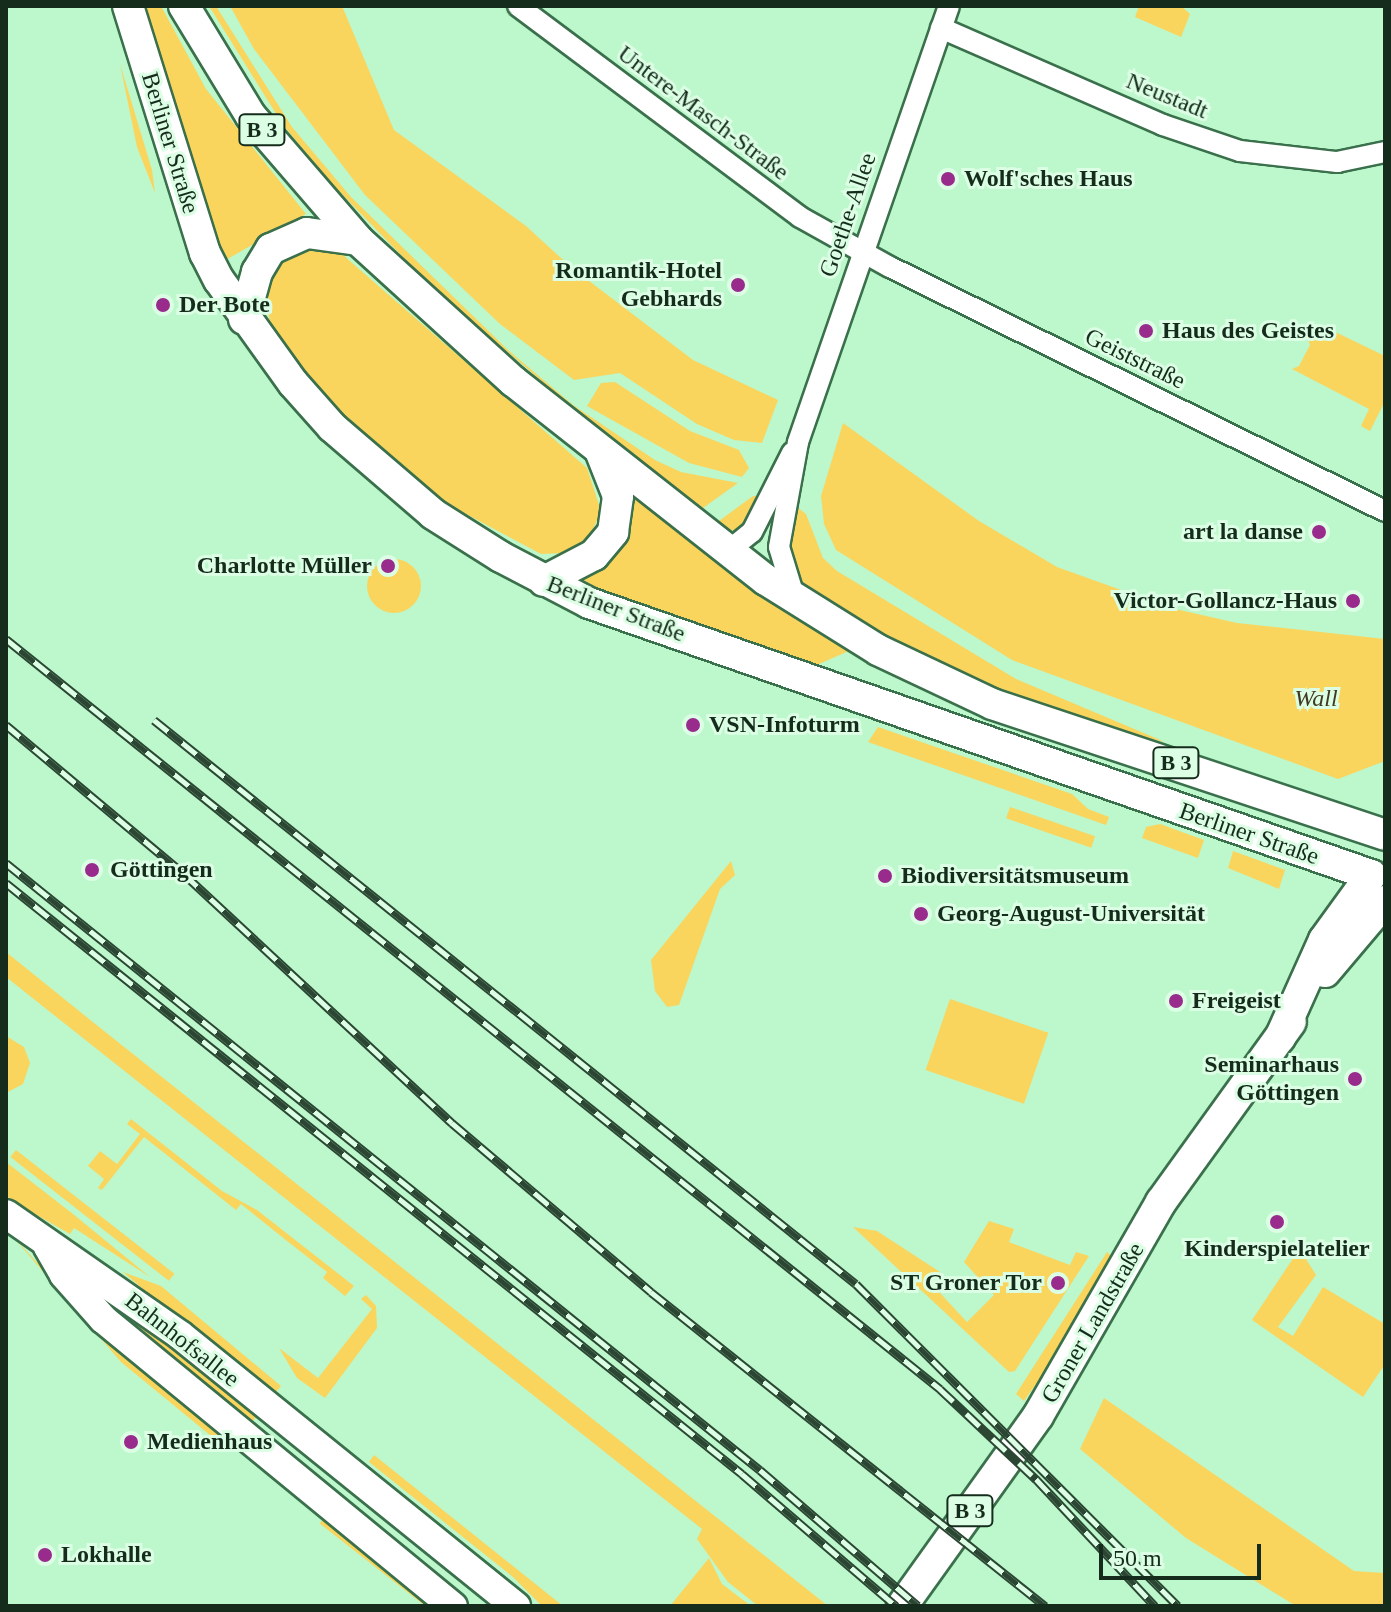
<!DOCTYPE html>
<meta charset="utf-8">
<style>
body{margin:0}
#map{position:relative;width:1391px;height:1612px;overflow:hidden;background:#bdf7cc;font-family:"Times New Roman",serif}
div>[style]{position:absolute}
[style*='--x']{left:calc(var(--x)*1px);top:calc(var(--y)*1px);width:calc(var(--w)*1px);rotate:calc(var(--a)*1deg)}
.green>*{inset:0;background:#f9d55e;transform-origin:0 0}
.round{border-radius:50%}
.roads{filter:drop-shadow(2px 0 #3a704b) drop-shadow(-2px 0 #3a704b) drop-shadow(0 2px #3a704b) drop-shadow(0 -2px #3a704b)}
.minor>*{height:20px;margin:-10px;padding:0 10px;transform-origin:10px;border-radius:10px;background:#fff}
.secondary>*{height:28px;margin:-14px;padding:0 14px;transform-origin:14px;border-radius:14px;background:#fff}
.primary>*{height:30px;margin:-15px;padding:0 15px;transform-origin:15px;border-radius:15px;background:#fff}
.rail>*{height:9px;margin-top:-4.5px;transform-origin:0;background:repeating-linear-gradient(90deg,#dcfee4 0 18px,#2b4733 0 36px);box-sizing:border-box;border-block:2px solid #2b4733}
.dots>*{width:22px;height:22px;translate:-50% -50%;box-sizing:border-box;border:4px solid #dcfee4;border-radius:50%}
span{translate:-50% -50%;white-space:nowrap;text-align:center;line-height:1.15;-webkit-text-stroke:6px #dcfee4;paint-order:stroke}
.shield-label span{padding:2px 6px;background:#dcfee4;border:2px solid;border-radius:6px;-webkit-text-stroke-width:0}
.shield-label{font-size:22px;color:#152c1c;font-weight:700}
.street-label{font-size:24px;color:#152c1c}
.poi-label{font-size:24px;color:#152c1c;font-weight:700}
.left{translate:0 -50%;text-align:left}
.right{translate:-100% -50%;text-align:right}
.park-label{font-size:24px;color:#413a22;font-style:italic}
.frame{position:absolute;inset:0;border:8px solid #152c1c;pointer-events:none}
.scale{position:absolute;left:1099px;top:1544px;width:162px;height:36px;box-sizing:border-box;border:4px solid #152c1c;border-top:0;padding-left:10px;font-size:24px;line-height:28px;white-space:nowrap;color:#152c1c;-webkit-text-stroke:6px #dcfee4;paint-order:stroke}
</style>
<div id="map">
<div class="green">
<div style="clip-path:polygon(142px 6px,161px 6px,206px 89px,306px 214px,224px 261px)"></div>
<div style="clip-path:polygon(209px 6px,216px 6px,292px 127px,351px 197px,508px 350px,573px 405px,655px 460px,681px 472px,738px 483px,696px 513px,435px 290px,331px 183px,283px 125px)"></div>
<div style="clip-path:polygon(230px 6px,342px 6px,394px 130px,526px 226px,572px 268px,693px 360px,778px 400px,762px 443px,734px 440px,697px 424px,620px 373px,574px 380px,500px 324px,365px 195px,254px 49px)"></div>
<div style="clip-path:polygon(1139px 6px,1181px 6px,1190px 14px,1181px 37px,1135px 17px)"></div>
<div style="clip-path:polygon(120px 64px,152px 170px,155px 193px,137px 147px)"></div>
<div style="clip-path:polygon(313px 248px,343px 255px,587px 468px,601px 511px,587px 543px,566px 553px,541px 554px,438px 499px,396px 471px,308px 381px,270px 323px,265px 293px,280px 262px)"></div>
<div style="clip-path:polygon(1325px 327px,1385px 356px,1385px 401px,1370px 431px,1361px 426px,1369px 409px,1292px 369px,1299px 366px,1310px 345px,1306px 333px)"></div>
<div style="clip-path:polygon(615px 382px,690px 431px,739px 450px,749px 468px,742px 477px,689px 463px,587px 406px,601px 383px)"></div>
<div style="clip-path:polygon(843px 423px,979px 521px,1057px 567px,1171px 608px,1237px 623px,1385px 639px,1385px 761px,1338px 779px,1012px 660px,836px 550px,824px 524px,821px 496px)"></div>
<div style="clip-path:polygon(633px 493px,851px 650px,810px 668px,584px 584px,585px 577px,628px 530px)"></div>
<div style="clip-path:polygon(753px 496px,762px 496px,741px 532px,712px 526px)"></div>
<div style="clip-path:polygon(797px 507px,806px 514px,823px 558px,837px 571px,1016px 679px,1165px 742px,1092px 726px,945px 670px,806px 592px,787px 553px)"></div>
<div class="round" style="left:367px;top:559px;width:54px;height:54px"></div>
<div style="clip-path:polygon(878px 727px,1072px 794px,1088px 809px,1109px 817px,1106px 825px,868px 742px)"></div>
<div style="left:1010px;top:807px;width:90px;height:12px;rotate:19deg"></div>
<div style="clip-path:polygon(1160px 824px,1204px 840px,1198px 858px,1142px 838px,1146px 827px)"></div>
<div style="clip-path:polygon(1233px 851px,1285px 870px,1279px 889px,1228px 868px)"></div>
<div style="clip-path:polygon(731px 861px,735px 875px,720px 889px,679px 1005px,667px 1007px,655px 991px,651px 960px)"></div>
<div style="clip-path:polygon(6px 952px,94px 1023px,828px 1606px,758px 1606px,728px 1582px,697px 1539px,702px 1529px,6px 977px)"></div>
<div style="left:950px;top:999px;width:104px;height:75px;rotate:19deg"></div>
<div style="clip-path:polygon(6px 1036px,24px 1047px,30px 1063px,23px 1084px,6px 1093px)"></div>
<div style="clip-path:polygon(131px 1119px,222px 1191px,257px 1210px,354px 1286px,345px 1296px,323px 1278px,327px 1272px,287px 1241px,241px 1204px,236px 1210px,144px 1137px,102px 1190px,98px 1188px,104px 1179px,88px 1166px,100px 1151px,117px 1164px,140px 1134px,127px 1124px)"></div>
<div style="left:16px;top:1150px;width:201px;height:9px;rotate:38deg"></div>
<div style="clip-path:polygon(6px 1162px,73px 1214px,150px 1277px,74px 1228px,70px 1234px,12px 1201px,6px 1195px)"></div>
<div style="clip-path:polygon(989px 1221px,1014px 1229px,1009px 1242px,1070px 1265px,1076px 1252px,1089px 1256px,1015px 1371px,1009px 1372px,853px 1227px,877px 1231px,940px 1272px,928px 1280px,967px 1322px,994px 1295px,964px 1262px)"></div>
<div style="clip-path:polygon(8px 1231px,126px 1359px,233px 1446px,227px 1449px,121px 1362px)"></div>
<div style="clip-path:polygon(1304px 1242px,1318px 1255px,1306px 1259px,1316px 1275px,1278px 1327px,1293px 1336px,1323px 1287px,1385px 1324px,1385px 1364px,1363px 1397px,1252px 1320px)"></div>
<div style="clip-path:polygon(1107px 1252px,1114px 1258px,1072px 1333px,1024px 1401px,1016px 1394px)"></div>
<div style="clip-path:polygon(75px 1269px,258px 1414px,253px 1421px,157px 1345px,125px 1327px)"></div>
<div style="clip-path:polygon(123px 1272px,161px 1286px,281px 1386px,271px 1398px)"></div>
<div style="clip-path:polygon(366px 1295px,376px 1306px,377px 1328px,325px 1398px,297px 1378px,279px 1348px,318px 1378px,372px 1309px,361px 1299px)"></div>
<div style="clip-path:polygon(1104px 1398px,1354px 1571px,1385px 1573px,1385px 1606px,1296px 1606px,1186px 1538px,1080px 1449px)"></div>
<div style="clip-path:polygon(374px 1455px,563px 1606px,542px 1606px,513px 1577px,369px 1462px)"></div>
<div style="left:324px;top:1518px;width:142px;height:7px;rotate:38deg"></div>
<div style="clip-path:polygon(709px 1558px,722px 1584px,751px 1606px,670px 1606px)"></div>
</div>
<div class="roads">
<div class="minor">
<div style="--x:518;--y:6;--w:352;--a:36.8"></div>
<div style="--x:800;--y:217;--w:103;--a:29.1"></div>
<div style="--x:890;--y:267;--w:552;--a:26.24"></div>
<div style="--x:941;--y:28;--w:242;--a:23.6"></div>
<div style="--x:1163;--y:125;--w:81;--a:18.7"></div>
<div style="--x:1240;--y:151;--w:98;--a:6.5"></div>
<div style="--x:1337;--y:162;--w:49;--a:-11.8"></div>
<div style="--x:727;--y:552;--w:32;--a:-39"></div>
<div style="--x:752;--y:532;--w:89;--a:-63.1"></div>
<div style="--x:794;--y:596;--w:51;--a:-107"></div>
<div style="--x:779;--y:547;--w:107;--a:-79.7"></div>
<div style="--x:798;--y:442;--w:461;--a:-70.9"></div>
</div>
<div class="secondary">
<div style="--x:6;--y:1214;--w:212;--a:34.8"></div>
<div style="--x:180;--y:1335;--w:432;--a:38.9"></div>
<div style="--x:48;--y:1247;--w:32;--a:60"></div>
<div style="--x:64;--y:1275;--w:59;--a:48.4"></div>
<div style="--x:103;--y:1319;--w:453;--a:39.4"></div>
</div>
<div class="primary">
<div style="--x:128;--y:6;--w:259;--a:72.7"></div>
<div style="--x:205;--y:253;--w:30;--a:63"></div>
<div style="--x:219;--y:280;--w:127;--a:54.3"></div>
<div style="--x:293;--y:383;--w:59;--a:48.4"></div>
<div style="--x:332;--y:427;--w:133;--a:40.7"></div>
<div style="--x:433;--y:514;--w:80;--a:32.3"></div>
<div style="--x:501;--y:557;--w:99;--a:27.6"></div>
<div style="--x:589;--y:603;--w:828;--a:19.18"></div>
<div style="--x:1371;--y:875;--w:80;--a:125.9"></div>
<div style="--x:1324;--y:940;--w:107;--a:114.2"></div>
<div style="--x:184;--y:6;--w:129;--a:58.7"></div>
<div style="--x:251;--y:116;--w:164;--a:49.2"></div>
<div style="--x:358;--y:240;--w:210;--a:42.3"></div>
<div style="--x:513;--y:381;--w:322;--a:38.2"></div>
<div style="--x:766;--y:580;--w:132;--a:32"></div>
<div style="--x:878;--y:650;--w:126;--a:25.3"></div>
<div style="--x:992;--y:704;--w:414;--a:18.4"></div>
<div style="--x:244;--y:319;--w:49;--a:-74.5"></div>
<div style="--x:257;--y:272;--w:27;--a:-59"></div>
<div style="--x:271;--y:249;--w:39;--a:-24"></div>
<div style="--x:307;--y:233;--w:51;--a:7.8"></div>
<div style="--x:544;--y:581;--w:56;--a:-27.5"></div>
<div style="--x:594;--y:555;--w:30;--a:-50"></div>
<div style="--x:613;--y:532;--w:36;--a:-82"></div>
<div style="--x:618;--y:496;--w:46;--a:-111.6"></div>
<div style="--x:1325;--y:972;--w:93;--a:-49.8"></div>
<div style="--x:902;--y:1606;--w:234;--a:-54.4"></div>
<div style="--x:1038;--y:1416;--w:247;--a:-60.1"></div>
<div style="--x:1161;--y:1202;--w:222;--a:-54.2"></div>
</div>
</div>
<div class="rail">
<div style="--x:6;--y:639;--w:1198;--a:38.76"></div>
<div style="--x:940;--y:1389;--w:132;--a:43.2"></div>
<div style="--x:1036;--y:1479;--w:174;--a:46.9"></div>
<div style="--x:154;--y:720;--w:900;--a:38.78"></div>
<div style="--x:856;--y:1284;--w:455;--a:45"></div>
<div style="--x:6;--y:725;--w:232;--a:39.9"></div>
<div style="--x:184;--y:874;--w:366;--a:42.9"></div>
<div style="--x:452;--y:1123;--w:261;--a:40.3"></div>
<div style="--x:651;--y:1292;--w:504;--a:38.55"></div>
<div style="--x:6;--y:863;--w:968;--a:38.84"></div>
<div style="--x:760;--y:1470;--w:208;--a:40.7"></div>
<div style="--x:6;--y:883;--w:944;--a:38.76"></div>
<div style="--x:742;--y:1474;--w:203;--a:40.6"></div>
</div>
<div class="dots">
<div style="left:948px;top:179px;background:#982b8c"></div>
<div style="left:738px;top:285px;background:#982b8c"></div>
<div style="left:163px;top:305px;background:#982b8c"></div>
<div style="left:1146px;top:331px;background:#982b8c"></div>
<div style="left:1319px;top:532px;background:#982b8c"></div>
<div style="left:388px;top:566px;background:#982b8c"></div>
<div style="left:1353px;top:601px;background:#982b8c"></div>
<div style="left:693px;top:725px;background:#982b8c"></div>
<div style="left:92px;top:870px;background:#982b8c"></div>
<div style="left:885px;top:876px;background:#982b8c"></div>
<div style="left:921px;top:914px;background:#982b8c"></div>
<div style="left:1176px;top:1001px;background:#982b8c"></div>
<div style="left:1355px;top:1079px;background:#982b8c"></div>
<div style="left:1277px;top:1222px;background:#982b8c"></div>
<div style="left:1058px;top:1283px;background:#982b8c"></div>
<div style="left:131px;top:1442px;background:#982b8c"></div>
<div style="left:45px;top:1555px;background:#982b8c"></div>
</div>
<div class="shield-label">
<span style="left:262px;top:130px">B 3</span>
<span style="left:1176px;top:763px">B 3</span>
<span style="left:970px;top:1511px">B 3</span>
</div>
<div class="street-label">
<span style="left:1167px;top:96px;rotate:22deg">Neustadt</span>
<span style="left:703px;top:113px;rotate:37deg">Untere-Masch-Straße</span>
<span style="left:170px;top:143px;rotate:73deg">Berliner Straße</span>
<span style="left:848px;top:215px;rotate:-71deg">Goethe-Allee</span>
<span style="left:1135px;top:359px;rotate:26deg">Geiststraße</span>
<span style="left:616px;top:609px;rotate:21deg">Berliner Straße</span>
<span style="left:1249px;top:834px;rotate:19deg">Berliner Straße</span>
<span style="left:1093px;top:1323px;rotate:-60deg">Groner Landstraße</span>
<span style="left:182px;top:1340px;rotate:38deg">Bahnhofsallee</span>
</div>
<div class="poi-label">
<span class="left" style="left:964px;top:179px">Wolf'sches Haus</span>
<span class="right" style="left:722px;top:285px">Romantik-Hotel<br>Gebhards</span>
<span class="left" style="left:179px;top:305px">Der Bote</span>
<span class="left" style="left:1162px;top:331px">Haus des Geistes</span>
<span class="right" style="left:1303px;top:532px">art la danse</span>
<span class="right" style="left:372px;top:566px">Charlotte Müller</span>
<span class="right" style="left:1337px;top:601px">Victor-Gollancz-Haus</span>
<span class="left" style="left:709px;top:725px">VSN-Infoturm</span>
<span class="left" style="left:110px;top:870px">Göttingen</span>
<span class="left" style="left:901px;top:876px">Biodiversitätsmuseum</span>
<span class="left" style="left:937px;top:914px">Georg-August-Universität</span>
<span class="left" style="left:1192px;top:1001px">Freigeist</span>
<span class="right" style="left:1339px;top:1079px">Seminarhaus<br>Göttingen</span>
<span style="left:1277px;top:1249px">Kinderspielatelier</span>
<span class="right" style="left:1042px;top:1283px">ST Groner Tor</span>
<span class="left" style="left:147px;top:1442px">Medienhaus</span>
<span class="left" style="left:61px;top:1555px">Lokhalle</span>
</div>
<div class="park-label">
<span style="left:1316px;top:699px">Wall</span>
</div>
<div class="frame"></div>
<div class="scale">50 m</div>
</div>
